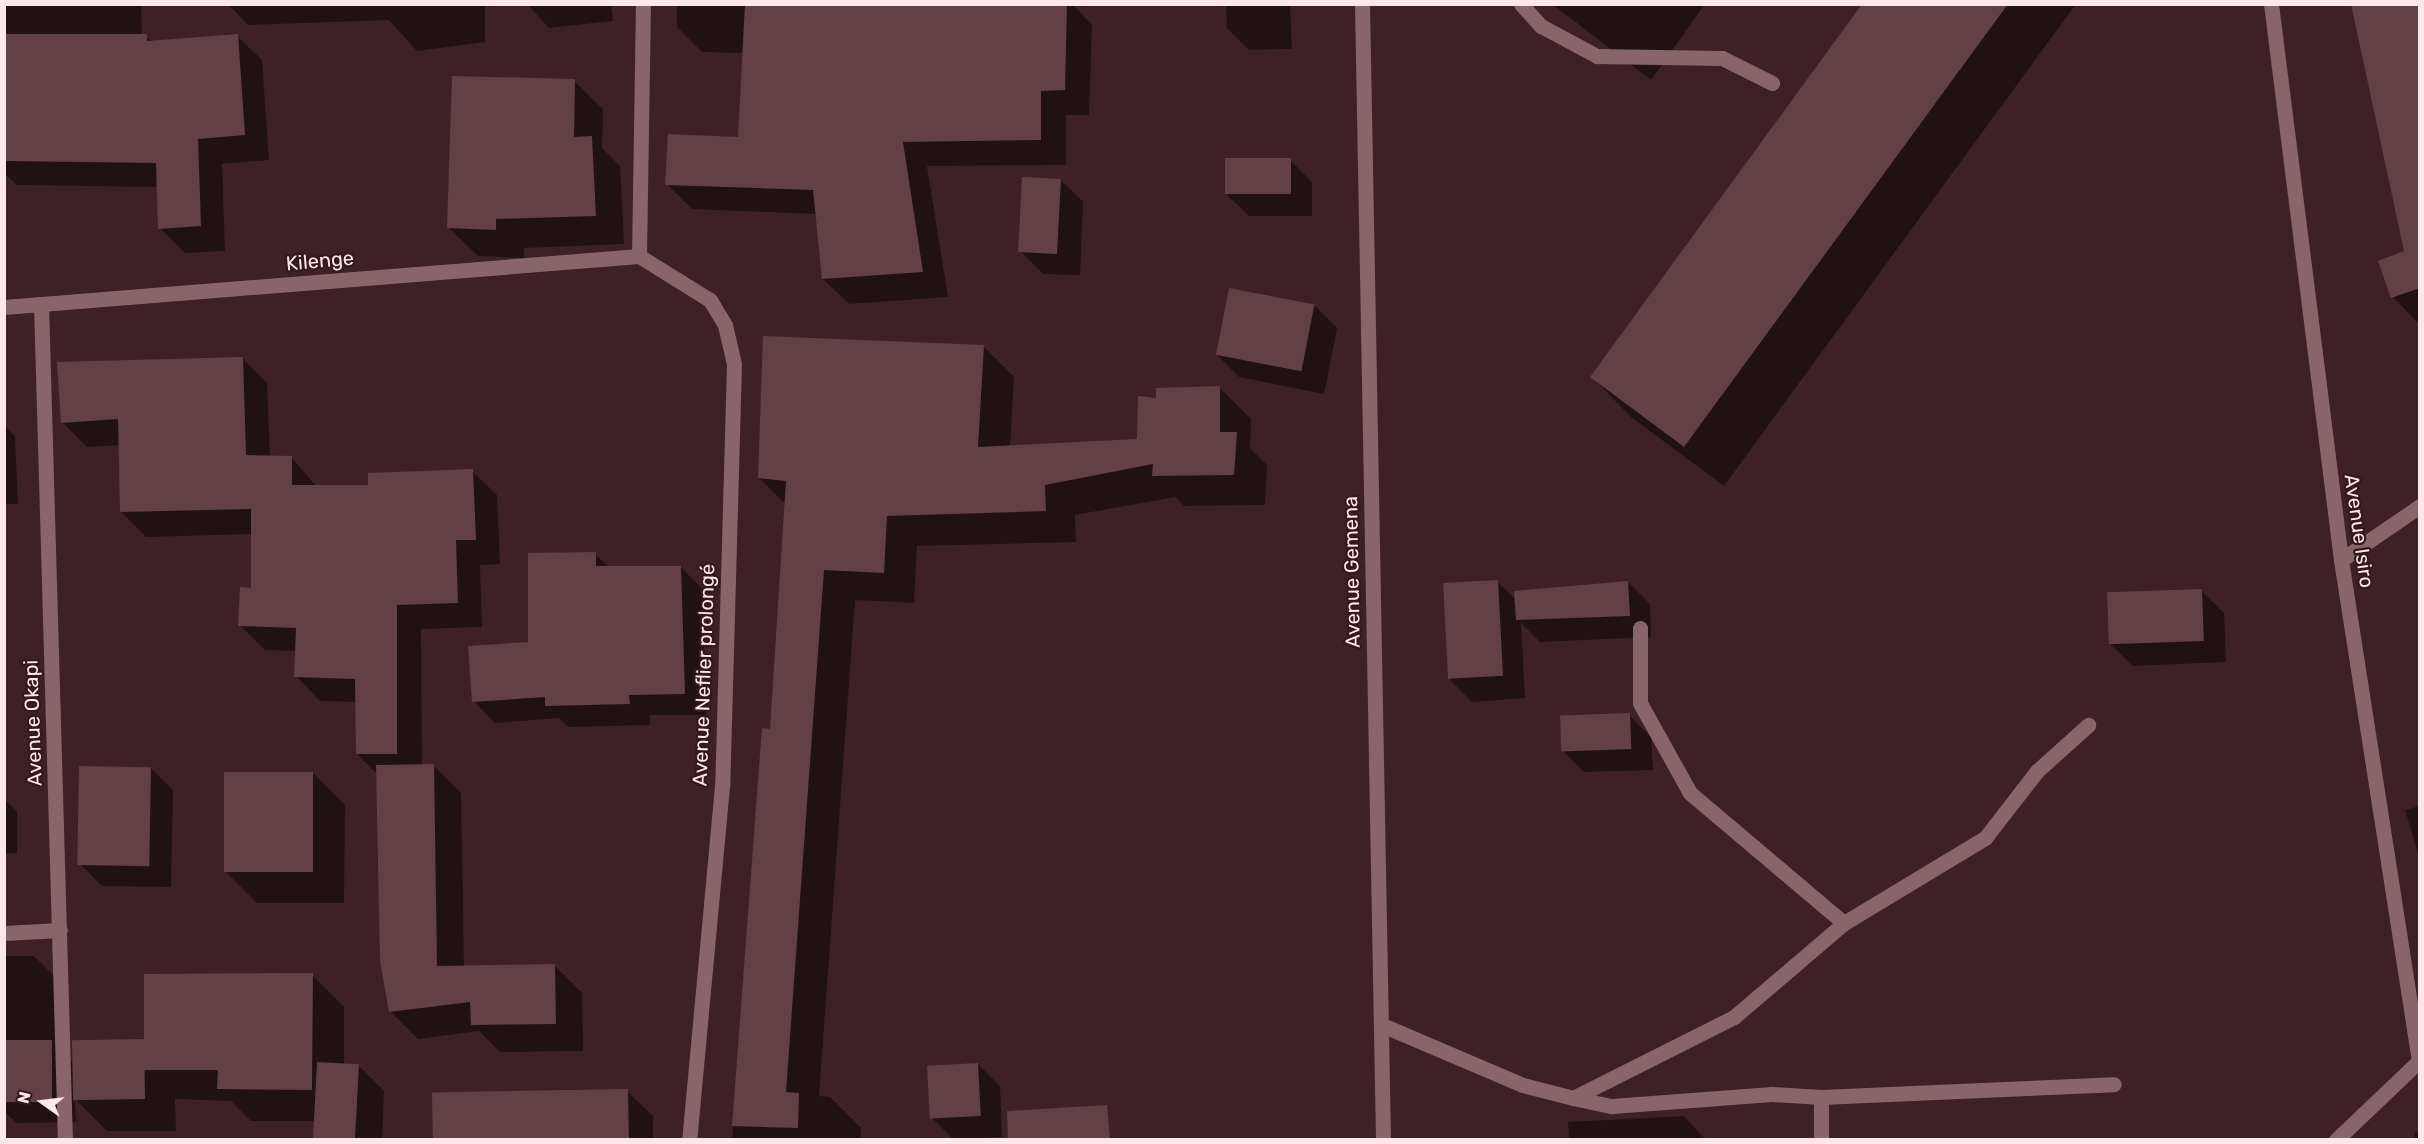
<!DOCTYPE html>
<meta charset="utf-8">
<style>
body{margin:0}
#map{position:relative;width:2424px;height:1144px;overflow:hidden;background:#3e2126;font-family:Rubik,sans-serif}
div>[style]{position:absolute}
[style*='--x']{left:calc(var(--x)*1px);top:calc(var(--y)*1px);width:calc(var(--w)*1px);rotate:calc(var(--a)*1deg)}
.shadow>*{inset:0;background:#0007}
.building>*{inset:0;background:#614146;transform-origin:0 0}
.service>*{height:15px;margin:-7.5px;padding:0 7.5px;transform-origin:7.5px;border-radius:7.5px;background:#88656a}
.minor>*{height:15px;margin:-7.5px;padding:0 7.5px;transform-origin:7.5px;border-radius:7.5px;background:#88656a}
span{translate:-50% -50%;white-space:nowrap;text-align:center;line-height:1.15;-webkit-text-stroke:4.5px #33181c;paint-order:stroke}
.street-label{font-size:20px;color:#fce8ea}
.frame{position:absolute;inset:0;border:6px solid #fce8ea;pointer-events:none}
.north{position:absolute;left:12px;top:1072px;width:60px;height:60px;-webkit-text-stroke:4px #33181c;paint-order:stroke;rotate:284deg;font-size:16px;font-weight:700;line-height:24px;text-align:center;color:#fce8ea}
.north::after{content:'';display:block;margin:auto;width:21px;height:27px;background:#fce8ea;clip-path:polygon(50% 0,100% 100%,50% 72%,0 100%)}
</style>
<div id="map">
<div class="shadow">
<div style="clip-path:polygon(4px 4px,141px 4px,142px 35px,154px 42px,237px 36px,262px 60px,269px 160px,222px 164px,225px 251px,185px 253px,160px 228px,158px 187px,17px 185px,4px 173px)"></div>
<div style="clip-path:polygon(228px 4px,485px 4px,485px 42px,417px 51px,389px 20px,248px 25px)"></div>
<div style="clip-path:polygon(611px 4px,613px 21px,549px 28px,527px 4px)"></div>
<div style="clip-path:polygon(677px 4px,1072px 4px,1092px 25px,1089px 115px,1066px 115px,1066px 165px,927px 166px,948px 297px,849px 304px,823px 279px,817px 214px,692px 209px,667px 184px,739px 138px,744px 53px,702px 52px,677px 27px)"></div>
<div style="clip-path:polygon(1226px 4px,1290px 4px,1292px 49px,1249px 50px,1227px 28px)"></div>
<div style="clip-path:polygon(1552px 4px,1705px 4px,1651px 80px)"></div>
<div style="clip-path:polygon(1864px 4px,2076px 4px,1724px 486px,1631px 417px,1592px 377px)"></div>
<div style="clip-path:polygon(2420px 4px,2420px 321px,2417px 322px,2393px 297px,2406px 252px)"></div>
<div style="clip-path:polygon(574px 81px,603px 109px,602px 148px,620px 166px,624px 244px,524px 248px,524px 258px,478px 256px,449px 228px)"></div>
<div style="clip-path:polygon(1290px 160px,1312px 182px,1312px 216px,1249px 216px,1226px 194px)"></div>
<div style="clip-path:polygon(1061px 180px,1083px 202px,1080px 275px,1043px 274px,1021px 252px)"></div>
<div style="clip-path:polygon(1230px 290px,1315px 306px,1337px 328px,1324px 394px,1239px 377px,1217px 355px)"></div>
<div style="clip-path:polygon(983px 346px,1014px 377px,1010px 447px,1138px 440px,1158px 399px,1220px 388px,1251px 419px,1250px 448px,1267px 465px,1265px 505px,1184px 506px,1175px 497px,1075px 515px,1076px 542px,917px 546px,914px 603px,855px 600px,819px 1096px,830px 1097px,861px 1128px,860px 1140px,732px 1140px,763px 730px,771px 730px,786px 505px,759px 478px)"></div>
<div style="clip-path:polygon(242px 358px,267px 383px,270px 457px,291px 457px,316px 486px,370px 487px,472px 471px,497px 495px,500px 564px,480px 565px,482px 627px,421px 629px,422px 766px,434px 766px,461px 793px,464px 967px,554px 965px,582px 993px,583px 1051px,500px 1052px,479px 1031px,418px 1039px,390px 1011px,378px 775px,357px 754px,357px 702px,320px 701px,296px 676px,297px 651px,265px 650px,240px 625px,253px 589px,253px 534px,146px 537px,121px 512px,120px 445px,87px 447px,63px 423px)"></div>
<div style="clip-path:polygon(4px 425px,15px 436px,18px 504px,4px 504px)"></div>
<div style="clip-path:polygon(595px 554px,609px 567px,681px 567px,702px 589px,706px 715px,650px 715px,650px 725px,568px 727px,559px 718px,495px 723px,474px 701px,529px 643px)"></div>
<div style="clip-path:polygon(1498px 582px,1517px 601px,1628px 582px,1650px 604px,1651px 637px,1540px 642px,1521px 623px,1525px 698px,1472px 702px,1450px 680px)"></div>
<div style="clip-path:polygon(2202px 591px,2224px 613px,2226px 662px,2133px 666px,2110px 644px)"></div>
<div style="clip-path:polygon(1629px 715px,1651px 737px,1653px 770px,1584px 772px,1562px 750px)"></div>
<div style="clip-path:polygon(151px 768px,173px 790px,171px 887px,102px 886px,80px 864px)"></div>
<div style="clip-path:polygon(313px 773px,345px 805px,344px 903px,257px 903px,225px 871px)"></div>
<div style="clip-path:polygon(4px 799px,17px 811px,17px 853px,4px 854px)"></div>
<div style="clip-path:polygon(2420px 806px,2420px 860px,2405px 810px)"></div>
<div style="clip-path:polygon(4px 956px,34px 956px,56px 978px,57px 1047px,74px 1064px,312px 975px,344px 1007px,344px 1065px,359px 1066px,384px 1091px,382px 1140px,315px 1140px,315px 1121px,251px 1121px,231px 1101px,175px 1099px,176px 1131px,107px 1131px,75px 1099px,76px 1122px,16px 1123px,4px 1111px)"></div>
<div style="clip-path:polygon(978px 1064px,1000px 1086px,1002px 1137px,953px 1139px,931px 1117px)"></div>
<div style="clip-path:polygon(627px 1091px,653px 1116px,653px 1140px,435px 1140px)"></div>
<div style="clip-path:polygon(1684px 1116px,1706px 1140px,1569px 1140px,1568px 1122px)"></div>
<div style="clip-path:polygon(2420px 1132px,2420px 1140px,2416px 1140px,2414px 1133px)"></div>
</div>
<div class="building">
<div style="clip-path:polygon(745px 4px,1067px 4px,1065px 90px,1041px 91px,1041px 140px,903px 142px,923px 272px,822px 279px,813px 190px,665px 185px,668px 134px,738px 137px)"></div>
<div style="clip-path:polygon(1862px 4px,2008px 4px,1684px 447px,1590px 377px)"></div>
<div style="clip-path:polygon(2351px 4px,2420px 4px,2420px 288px,2391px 298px,2378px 261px,2404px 251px)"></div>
<div style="clip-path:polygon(4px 34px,147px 34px,147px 41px,238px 34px,245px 135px,198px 139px,201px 226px,158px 229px,156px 163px,4px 161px)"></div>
<div style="clip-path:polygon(452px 76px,575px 79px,574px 137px,592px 136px,596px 216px,496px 219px,496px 230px,447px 228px)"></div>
<div style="left:1225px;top:158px;width:66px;height:36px"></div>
<div style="left:1022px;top:177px;width:39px;height:75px;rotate:3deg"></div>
<div style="left:1229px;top:288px;width:87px;height:68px;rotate:11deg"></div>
<div style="clip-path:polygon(763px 336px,984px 345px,978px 447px,1137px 439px,1138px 396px,1156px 398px,1156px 388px,1220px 386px,1220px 432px,1237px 432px,1234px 475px,1152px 476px,1153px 464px,1045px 485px,1046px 511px,887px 516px,884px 573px,824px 570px,786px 1092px,799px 1093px,798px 1128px,732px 1126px,762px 728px,770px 729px,786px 481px,758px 478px)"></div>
<div style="clip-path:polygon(243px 357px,246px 455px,292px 456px,292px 485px,368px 485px,368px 473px,473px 469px,476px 540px,456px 540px,458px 603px,397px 605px,397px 754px,356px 754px,355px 679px,294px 677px,296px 628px,238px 626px,240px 587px,251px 588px,251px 509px,120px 512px,118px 419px,61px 423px,57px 362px)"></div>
<div style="clip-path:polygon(596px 552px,596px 566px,681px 566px,685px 694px,629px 695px,630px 704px,545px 706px,545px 697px,472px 702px,468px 646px,528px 642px,528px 553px)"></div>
<div style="left:1498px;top:580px;width:96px;height:55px;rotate:87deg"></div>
<div style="clip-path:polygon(1628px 581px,1630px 616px,1516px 620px,1514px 591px)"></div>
<div style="left:2202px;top:589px;width:52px;height:95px;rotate:88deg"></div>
<div style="left:1630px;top:713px;width:36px;height:70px;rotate:88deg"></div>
<div style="clip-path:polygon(434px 764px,437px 966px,555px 964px,556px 1024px,471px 1025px,470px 1002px,389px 1012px,380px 961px,376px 765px)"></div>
<div style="left:79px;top:766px;width:72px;height:99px;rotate:1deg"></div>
<div style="left:313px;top:772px;width:100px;height:89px;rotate:90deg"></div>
<div style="clip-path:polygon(313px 973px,312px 1090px,217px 1089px,218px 1070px,144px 1070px,144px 974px)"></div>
<div style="left:144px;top:1039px;width:60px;height:72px;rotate:89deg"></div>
<div style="left:4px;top:1040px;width:48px;height:62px"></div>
<div style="left:317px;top:1062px;width:42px;height:78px;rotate:3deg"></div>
<div style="left:978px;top:1063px;width:53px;height:51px;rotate:87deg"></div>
<div style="left:628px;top:1089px;width:51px;height:196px;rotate:89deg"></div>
<div style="clip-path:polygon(1107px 1105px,1110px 1140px,1008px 1140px,1007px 1111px)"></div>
</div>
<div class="service">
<div style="--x:1521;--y:4;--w:30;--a:48"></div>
<div style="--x:1541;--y:26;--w:64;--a:28.2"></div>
<div style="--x:1597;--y:56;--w:125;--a:0.9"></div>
<div style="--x:1722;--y:58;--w:56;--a:26.6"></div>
<div style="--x:1640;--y:628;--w:75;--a:90"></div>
<div style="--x:1640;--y:703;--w:103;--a:60.9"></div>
<div style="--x:1690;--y:793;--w:202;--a:40.2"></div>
<div style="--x:1382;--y:1025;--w:153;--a:23.1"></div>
<div style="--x:1523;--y:1085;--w:52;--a:14.6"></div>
<div style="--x:1573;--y:1098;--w:180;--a:-26.7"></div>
<div style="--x:1734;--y:1017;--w:145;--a:-40.5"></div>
<div style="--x:1844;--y:923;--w:165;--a:-31.1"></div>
<div style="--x:1985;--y:838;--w:85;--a:-52.2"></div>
<div style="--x:2037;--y:771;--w:69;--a:-42"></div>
<div style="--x:1821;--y:1097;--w:43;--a:90"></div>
<div style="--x:1573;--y:1098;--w:40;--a:12"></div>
<div style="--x:1612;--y:1106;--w:160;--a:-4.3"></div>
<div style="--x:1772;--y:1094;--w:49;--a:3.5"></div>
<div style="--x:1821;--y:1097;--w:293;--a:-2.5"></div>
</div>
<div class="minor">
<div style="--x:1362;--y:4;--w:1136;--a:88.94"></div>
<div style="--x:2271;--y:4;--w:560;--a:82.82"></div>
<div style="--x:2341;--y:560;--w:507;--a:81.15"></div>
<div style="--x:639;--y:256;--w:84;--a:31.8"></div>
<div style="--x:710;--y:300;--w:29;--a:59"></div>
<div style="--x:725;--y:325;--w:40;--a:77"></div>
<div style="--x:734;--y:364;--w:422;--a:91.6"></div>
<div style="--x:722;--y:786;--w:356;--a:95.3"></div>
<div style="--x:639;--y:256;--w:252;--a:-89.1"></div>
<div style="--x:41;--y:304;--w:836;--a:88.36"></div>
<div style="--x:4;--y:307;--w:637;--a:-4.59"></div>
<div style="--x:2341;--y:560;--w:96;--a:-34.4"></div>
<div style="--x:4;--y:933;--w:56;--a:-3.1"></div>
<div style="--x:2336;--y:1140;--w:116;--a:-43.6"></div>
</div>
<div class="street-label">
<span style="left:320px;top:261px;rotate:-5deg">Kilenge</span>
<span style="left:2359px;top:531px;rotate:82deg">Avenue Isiro</span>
<span style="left:1352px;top:572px;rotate:-91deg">Avenue Gemena</span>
<span style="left:704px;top:675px;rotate:-88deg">Avenue Neflier prolongé</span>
<span style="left:33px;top:723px;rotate:-92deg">Avenue Okapi</span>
</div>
<div class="frame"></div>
<div class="north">N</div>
</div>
